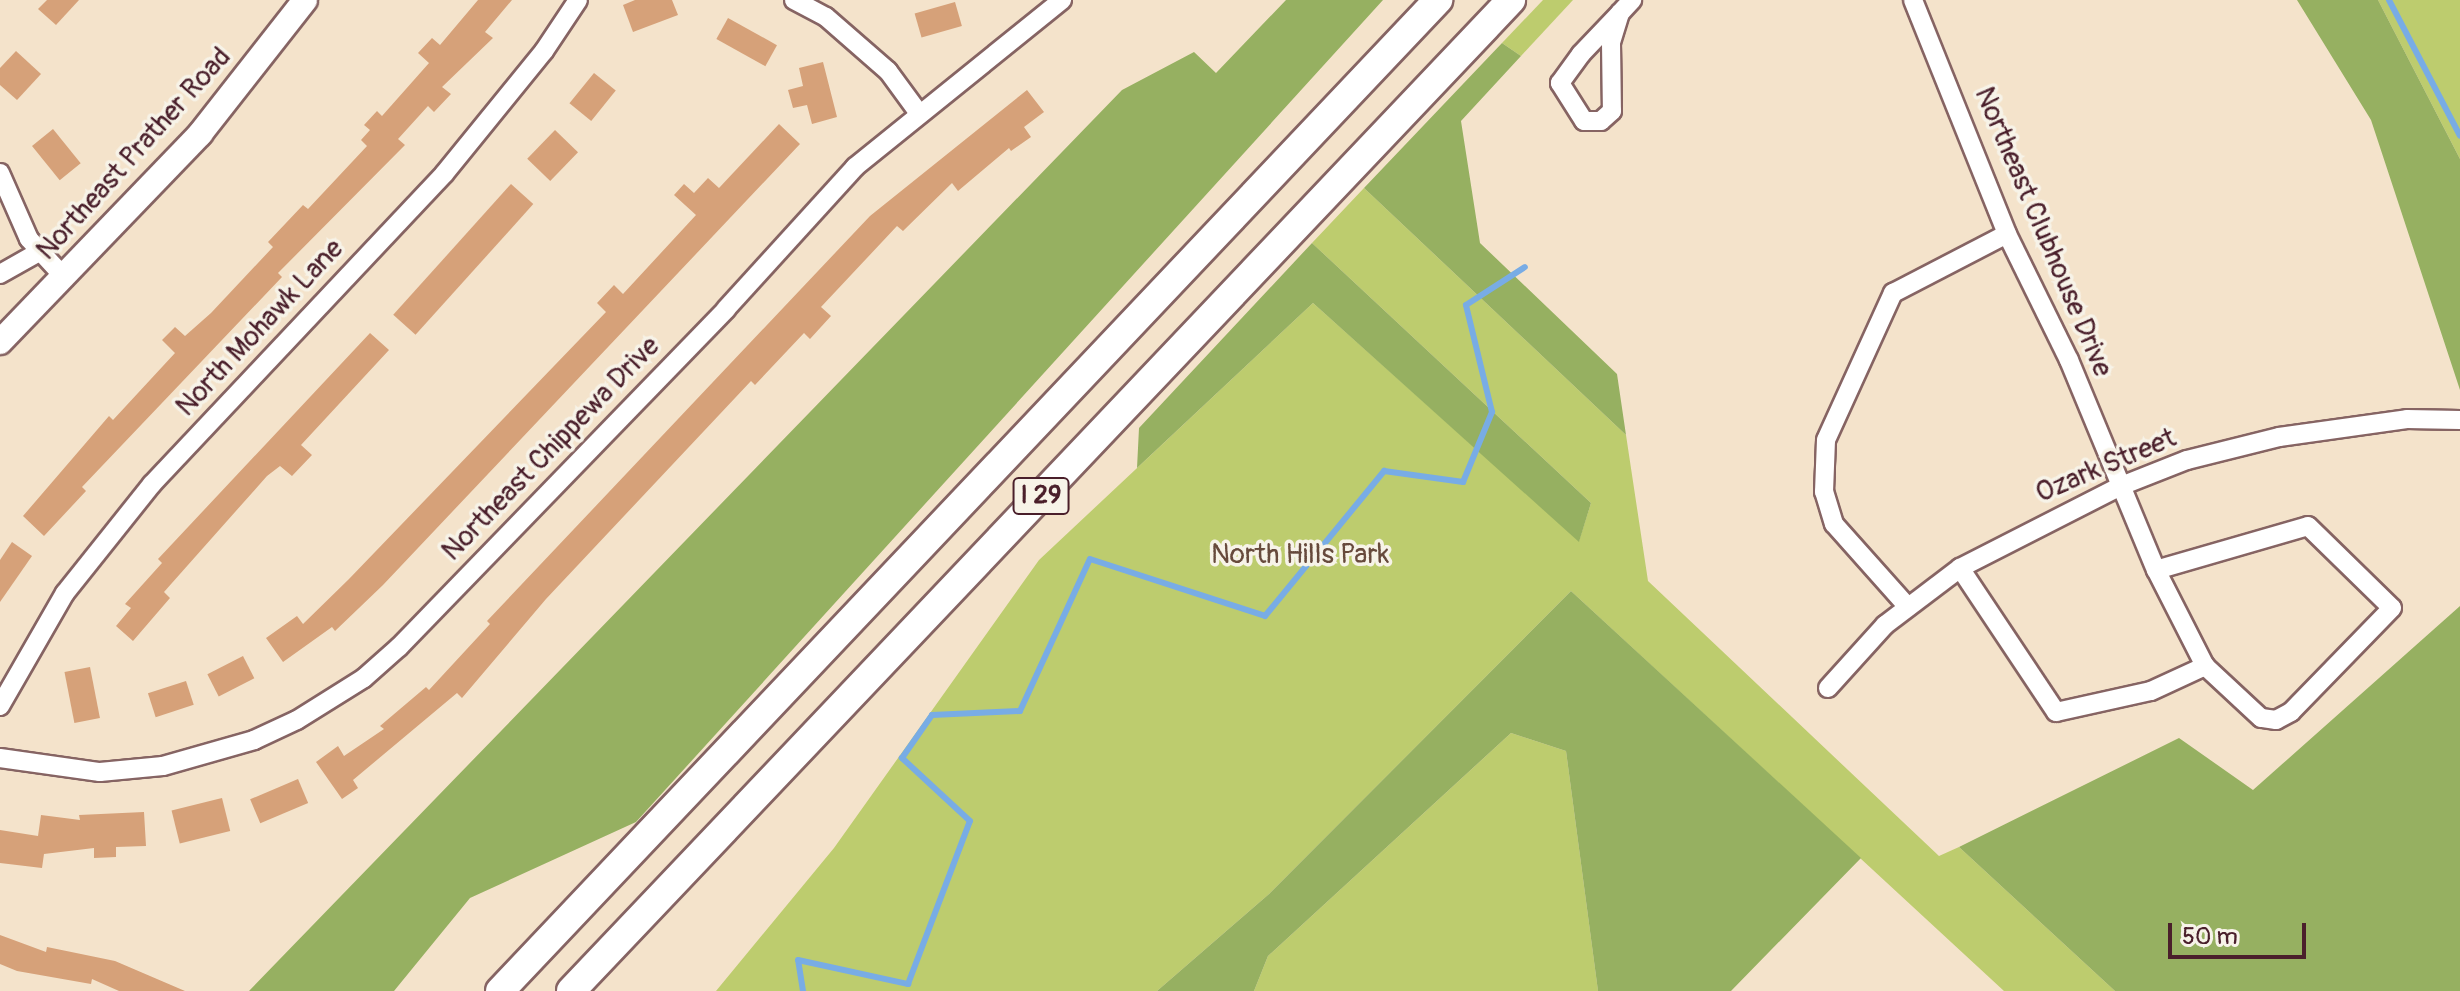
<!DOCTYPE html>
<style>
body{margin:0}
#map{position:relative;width:2460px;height:991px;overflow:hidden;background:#f4e3cb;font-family:Pangolin,sans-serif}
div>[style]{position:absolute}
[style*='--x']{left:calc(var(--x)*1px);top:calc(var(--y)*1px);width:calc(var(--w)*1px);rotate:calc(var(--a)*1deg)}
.green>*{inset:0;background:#bdcc6e}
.forest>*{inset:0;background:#96b061}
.stream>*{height:6px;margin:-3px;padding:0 3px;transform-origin:3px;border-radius:3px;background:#78ace5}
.building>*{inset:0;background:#d6a179;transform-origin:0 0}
.roads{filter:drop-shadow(2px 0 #866463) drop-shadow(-2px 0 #866463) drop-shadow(0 2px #866463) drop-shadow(0 -2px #866463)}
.minor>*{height:18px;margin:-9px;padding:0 9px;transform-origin:9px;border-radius:9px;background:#fff}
.major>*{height:24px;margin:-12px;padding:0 12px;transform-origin:12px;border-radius:12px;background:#fff}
.highway>*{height:28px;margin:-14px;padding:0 14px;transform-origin:14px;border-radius:14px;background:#fff}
span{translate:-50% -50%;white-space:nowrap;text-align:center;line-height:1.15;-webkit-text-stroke:7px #f7f3e8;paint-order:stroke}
.shield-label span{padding:2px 6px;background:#f7f3e8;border:2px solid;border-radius:6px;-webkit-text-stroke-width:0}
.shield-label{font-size:26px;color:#4a1f2b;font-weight:700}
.street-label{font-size:28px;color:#4a1f2b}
.park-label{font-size:28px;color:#674a3c}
.scale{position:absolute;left:2168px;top:923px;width:138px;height:36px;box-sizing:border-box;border:4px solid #4a1f2b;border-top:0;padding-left:10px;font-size:24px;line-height:28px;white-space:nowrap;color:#4a1f2b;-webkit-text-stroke:6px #f7f3e8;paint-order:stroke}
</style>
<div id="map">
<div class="green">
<div style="clip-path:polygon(1543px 0,1573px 0,1521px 56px,1502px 43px)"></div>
<div style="clip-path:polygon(2378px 0,2460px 0,2460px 159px,2379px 2px)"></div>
<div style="clip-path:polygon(1364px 188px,1626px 435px,1648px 581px,1939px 856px,1959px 847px,2115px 991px,2004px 991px,1571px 591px,1269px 894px,1157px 991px,716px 991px,834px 848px,1039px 560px,1313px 303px,1579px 541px,1591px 503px,1312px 243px)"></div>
<div style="clip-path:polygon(1511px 733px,1566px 751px,1598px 991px,1254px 991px,1268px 956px)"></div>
</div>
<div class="forest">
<div style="clip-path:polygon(1286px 0,1383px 0,636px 822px,470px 898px,394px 991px,249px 991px,1122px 90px,1194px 52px,1216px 73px)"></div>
<div style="clip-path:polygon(2297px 0,2378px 0,2460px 159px,2460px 390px,2371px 120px)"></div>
<div style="clip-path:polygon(1502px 43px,1521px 56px,1461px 121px,1480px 243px,1617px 374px,1626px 435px,1364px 188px)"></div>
<div style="clip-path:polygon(1312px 243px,1591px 503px,1579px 542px,1313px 303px,1137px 468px,1139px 428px)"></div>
<div style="clip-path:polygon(1571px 591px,1861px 858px,1731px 991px,1598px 991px,1566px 751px,1511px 733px,1268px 956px,1254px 991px,1157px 991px,1269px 894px)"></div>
<div style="clip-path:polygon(2460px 606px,2460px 991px,2115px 991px,1959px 847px,2179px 738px,2253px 790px)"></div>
</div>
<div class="stream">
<div style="--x:2389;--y:0;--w:153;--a:62.4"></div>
<div style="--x:803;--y:991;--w:31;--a:-99"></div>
<div style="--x:798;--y:960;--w:113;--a:12.3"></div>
<div style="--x:908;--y:984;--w:174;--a:-69.2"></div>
<div style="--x:970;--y:821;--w:93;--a:-137.2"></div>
<div style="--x:902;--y:758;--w:52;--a:-55.1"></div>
<div style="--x:932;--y:715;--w:88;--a:-2.6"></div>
<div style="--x:1020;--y:711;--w:167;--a:-65.3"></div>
<div style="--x:1090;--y:559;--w:184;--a:18"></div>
<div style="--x:1265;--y:616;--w:188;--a:-50.6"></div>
<div style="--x:1384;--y:471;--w:80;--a:7.9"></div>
<div style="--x:1463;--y:482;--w:76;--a:-67.5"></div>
<div style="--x:1492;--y:412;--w:110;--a:-103.7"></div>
<div style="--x:1466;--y:305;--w:70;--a:-32.8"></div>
</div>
<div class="building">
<div style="clip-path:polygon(47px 0,79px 0,56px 25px,38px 9px)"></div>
<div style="clip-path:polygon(478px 0,512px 0,485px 32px,493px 38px,442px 87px,451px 94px,434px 112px,428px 106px,398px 139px,405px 145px,278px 273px,282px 277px,82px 487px,86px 491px,44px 536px,23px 516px,109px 416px,113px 420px,175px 353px,162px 340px,175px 327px,185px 336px,211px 313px,273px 247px,268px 242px,303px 205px,308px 209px,367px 146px,361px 140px,370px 130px,364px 125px,377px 111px,382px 116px,429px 63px,418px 53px,432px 38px,440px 45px)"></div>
<div style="clip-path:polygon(635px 0,672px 0,678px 15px,633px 32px,623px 5px)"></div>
<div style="left:955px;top:2px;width:25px;height:42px;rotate:74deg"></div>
<div style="left:728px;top:18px;width:56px;height:24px;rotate:29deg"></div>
<div style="clip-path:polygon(16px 51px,41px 74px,17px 100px,0 85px,0 68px)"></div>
<div style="clip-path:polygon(823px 62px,837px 117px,812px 124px,807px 105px,793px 108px,788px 90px,803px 86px,799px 68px)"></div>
<div style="left:594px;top:73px;width:28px;height:39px;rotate:39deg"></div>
<div style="clip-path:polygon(1027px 90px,1044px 112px,1024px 127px,1031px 137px,1011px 151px,1009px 148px,958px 191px,952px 183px,903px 231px,897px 226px,821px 307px,831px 316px,810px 339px,804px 333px,755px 385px,751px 381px,546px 599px,462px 698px,457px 693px,353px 780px,358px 788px,342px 799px,316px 762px,338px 746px,344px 756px,384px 729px,380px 726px,426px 687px,429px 690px,490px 624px,487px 621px,870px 216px)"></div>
<div style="clip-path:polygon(779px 124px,800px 144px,383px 585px,335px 631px,332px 627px,283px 662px,266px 638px,297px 616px,303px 624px,349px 579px,606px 312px,597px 303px,614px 285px,623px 294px,696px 215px,674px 195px,684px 184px,694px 193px,708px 178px,719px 188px)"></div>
<div style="left:53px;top:129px;width:44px;height:27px;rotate:51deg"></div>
<div style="left:555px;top:130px;width:32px;height:40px;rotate:44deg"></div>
<div style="left:511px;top:184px;width:30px;height:176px;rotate:42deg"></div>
<div style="clip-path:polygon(370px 333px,389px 350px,301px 445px,312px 455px,292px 476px,280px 466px,267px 476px,164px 592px,170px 598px,133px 641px,116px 626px,131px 608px,125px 604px,162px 563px,158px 559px)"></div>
<div style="clip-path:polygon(12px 542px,32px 556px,0 602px,0 560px)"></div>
<div style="left:243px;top:656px;width:25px;height:40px;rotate:63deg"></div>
<div style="left:90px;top:667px;width:52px;height:26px;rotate:79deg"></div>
<div style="left:186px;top:681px;width:25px;height:40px;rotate:72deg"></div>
<div style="left:298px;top:779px;width:26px;height:52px;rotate:67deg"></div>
<div style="left:222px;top:798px;width:34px;height:52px;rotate:76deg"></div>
<div style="clip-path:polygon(144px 812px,146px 846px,116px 847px,116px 857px,94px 858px,94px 848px,44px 854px,42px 868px,0 863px,0 830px,38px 836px,41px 815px,80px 820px,79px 815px)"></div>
<div style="clip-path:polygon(0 935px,46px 952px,47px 947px,115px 961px,185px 991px,119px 991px,92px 979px,91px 984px,17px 971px,0 964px)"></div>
</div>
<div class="roads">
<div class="minor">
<div style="--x:794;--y:0;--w:36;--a:28"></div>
<div style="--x:826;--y:17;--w:82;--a:41.1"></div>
<div style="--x:888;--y:71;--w:51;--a:53.8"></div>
<div style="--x:1913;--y:0;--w:252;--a:68.1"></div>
<div style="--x:2007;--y:234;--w:140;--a:63.8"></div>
<div style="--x:2069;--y:360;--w:227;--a:67.5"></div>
<div style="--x:2156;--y:570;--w:158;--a:-16.1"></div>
<div style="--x:2308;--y:526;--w:117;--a:44.3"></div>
<div style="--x:2392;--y:608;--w:145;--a:134.2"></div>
<div style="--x:2291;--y:712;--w:17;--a:152"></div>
<div style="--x:2276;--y:720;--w:15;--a:-172"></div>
<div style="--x:2261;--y:718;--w:76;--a:-137.1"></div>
<div style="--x:2205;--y:666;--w:108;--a:-117"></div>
<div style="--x:1620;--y:13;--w:31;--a:107"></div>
<div style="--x:1611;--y:43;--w:68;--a:89.2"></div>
<div style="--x:1612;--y:111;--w:15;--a:138"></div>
<div style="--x:1601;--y:121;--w:17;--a:180"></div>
<div style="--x:1584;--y:121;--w:45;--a:-122.3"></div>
<div style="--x:1560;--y:83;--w:36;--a:-54"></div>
<div style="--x:1581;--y:54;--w:57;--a:-46.4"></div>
<div style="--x:1620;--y:13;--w:18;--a:-47"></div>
<div style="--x:0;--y:173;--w:72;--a:66.3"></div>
<div style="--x:29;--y:239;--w:53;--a:47.3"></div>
<div style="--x:0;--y:274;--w:45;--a:-29.4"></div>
<div style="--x:1960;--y:568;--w:173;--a:56.3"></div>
<div style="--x:2056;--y:712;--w:97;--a:-12.5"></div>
<div style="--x:2151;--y:691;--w:60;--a:-24.8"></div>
<div style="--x:1908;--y:607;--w:111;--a:-131.7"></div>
<div style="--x:1834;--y:524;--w:34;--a:-107"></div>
<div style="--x:1824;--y:492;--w:52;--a:-87.8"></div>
<div style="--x:1826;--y:440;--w:162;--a:-65.5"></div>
<div style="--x:1893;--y:293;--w:128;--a:-27.4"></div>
<div style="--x:1828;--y:688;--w:85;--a:-47.9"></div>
<div style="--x:1885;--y:625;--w:94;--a:-37.2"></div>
<div style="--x:1960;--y:568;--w:181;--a:-27"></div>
<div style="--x:2121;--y:486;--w:71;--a:-21.5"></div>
<div style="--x:2187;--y:460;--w:95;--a:-14"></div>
<div style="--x:2279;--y:437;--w:129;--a:-8"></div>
<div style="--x:2407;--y:419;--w:53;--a:1.1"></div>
<div style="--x:0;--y:706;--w:130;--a:-60.1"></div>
<div style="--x:65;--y:593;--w:139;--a:-51.4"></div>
<div style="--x:152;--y:484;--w:426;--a:-46.7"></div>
<div style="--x:444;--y:174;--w:159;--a:-50.9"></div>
<div style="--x:544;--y:51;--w:61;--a:-56.3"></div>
<div style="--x:0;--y:758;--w:101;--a:8"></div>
<div style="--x:100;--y:772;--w:63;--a:-5.4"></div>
<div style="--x:163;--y:766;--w:95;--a:-15.9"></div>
<div style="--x:254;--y:740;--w:47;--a:-24.9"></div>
<div style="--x:297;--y:720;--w:79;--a:-32.1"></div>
<div style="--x:364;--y:678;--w:47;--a:-41.5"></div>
<div style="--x:399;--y:647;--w:470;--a:-45.9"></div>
<div style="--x:726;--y:309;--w:192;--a:-47.7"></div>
<div style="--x:855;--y:167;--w:266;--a:-38.9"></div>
</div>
<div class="major">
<div style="--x:0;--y:342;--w:289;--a:-46.1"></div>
<div style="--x:200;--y:134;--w:170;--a:-51.9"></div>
</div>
<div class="highway">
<div style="--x:500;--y:991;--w:1365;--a:-46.57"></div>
<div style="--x:571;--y:991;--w:1366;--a:-46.51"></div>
</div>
</div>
<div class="shield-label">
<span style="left:1041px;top:496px">I 29</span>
</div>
<div class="street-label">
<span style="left:134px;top:154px;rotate:-48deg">Northeast Prather Road</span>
<span style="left:2043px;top:232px;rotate:67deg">Northeast Clubhouse Drive</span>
<span style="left:260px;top:328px;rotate:-47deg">North Mohawk Lane</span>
<span style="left:551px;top:449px;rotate:-46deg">Northeast Chippewa Drive</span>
<span style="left:2106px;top:466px;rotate:-23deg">Ozark Street</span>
</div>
<div class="park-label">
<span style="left:1300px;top:555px">North Hills Park</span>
</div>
<div class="scale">50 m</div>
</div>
